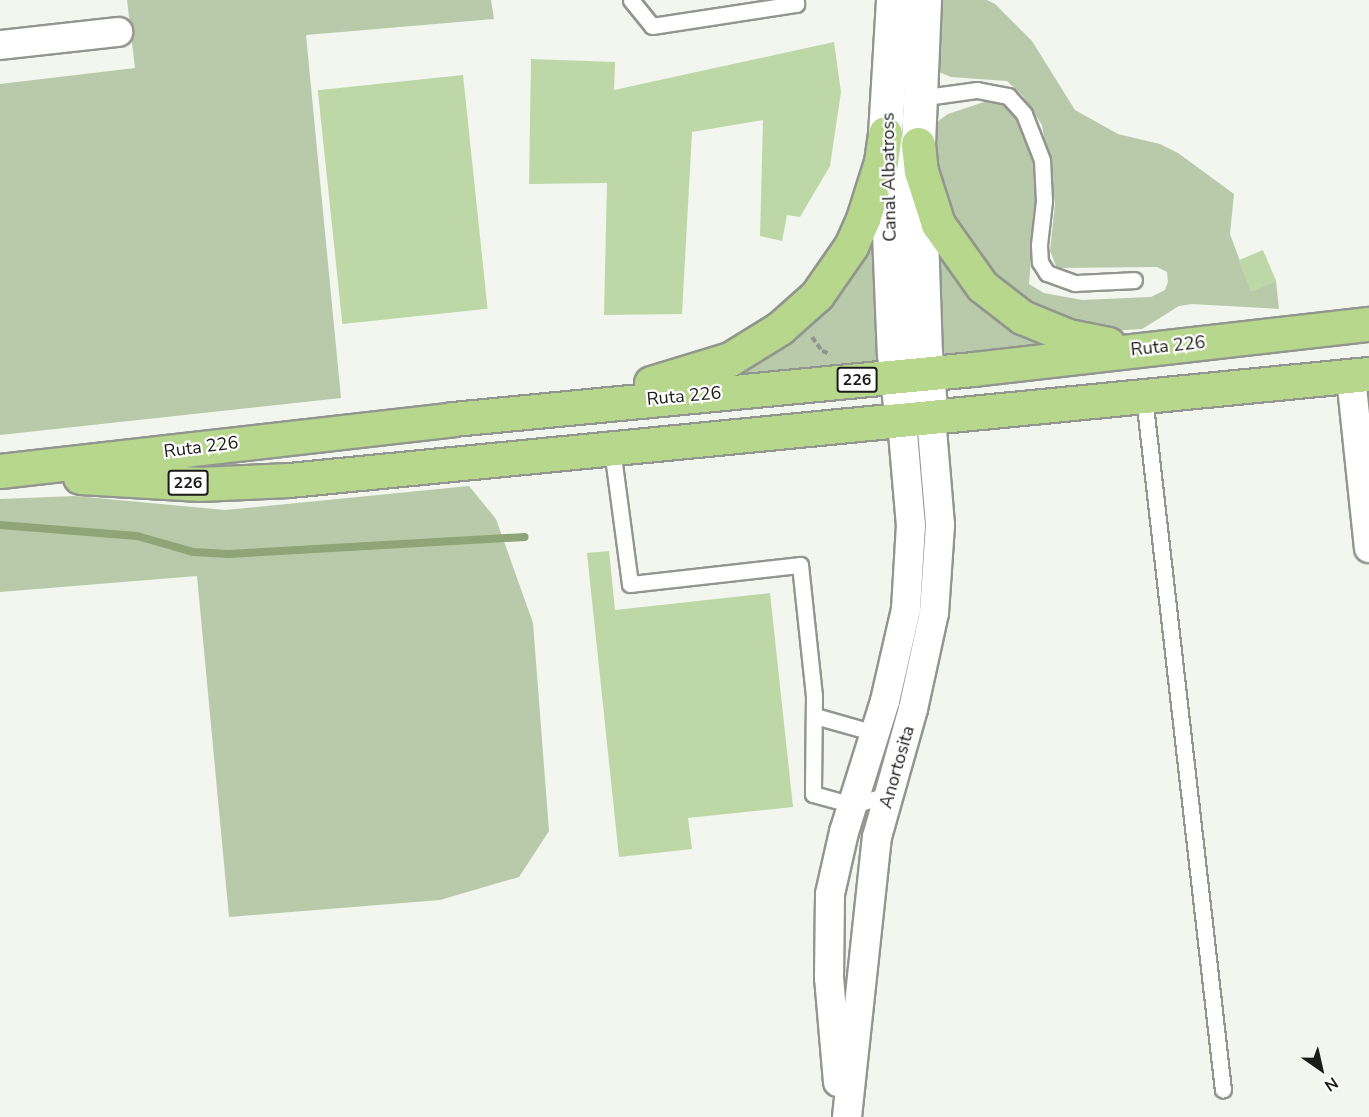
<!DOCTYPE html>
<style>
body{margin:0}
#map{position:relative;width:1369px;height:1117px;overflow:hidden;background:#f2f6ee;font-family:"Nunito Sans",sans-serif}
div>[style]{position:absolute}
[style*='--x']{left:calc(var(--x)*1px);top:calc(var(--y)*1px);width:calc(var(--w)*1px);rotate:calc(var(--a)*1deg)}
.green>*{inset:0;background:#b9caaa}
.stream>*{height:8px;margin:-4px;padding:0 4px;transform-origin:4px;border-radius:4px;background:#8ea677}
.building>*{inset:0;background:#bdd7a6;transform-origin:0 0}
.path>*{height:4px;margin-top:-2px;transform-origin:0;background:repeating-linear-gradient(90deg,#91938e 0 6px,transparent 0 9px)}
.roads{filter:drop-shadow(2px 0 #92968f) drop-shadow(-2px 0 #92968f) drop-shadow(0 2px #92968f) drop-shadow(0 -2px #92968f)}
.service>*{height:15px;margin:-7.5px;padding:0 7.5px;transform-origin:7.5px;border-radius:7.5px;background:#fff}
.minor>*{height:28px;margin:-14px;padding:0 14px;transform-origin:14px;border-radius:14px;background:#fff}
.tertiary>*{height:33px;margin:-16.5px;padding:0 16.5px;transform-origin:16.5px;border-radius:16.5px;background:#fff}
.primary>*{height:33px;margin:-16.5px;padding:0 16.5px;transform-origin:16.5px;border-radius:16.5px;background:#b6d78c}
span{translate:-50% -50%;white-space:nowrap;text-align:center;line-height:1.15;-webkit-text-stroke:4.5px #fff;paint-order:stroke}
.shield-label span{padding:2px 4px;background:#fff;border:2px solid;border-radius:4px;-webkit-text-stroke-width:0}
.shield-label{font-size:16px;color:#1b1c1a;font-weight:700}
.street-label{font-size:18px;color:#1b1c1a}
.north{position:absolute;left:1291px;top:1039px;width:60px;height:60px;-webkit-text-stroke:4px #fff;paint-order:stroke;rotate:146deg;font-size:16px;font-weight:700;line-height:24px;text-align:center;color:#1b1c1a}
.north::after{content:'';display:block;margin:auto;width:21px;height:27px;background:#1b1c1a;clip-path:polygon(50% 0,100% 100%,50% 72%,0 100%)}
</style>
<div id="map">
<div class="green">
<div style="clip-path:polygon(127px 0,491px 0,494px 19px,306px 35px,341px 398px,0 435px,0 84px,135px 68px)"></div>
<div style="clip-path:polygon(938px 0,987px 0,995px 4px,1032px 41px,1075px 110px,1118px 134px,1160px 144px,1178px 153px,1234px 194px,1230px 234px,1251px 291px,1276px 281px,1279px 309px,1192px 304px,1179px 306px,1142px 329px,1095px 332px,993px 288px,933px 185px,934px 124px,948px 114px,993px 99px,1009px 105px,1026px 130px,1038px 172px,1029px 284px,1044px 293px,1082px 300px,1151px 297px,1165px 290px,1168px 282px,1167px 272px,1157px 267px,1057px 268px,1050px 251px,1055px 204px,1042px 125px,1022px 95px,1007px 81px,951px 77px,939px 72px)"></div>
<div style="clip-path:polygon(874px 233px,879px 362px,718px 378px)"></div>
<div style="clip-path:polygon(938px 248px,1064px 344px,948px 357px,943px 349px)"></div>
<div style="clip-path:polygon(469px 486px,496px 519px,533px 623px,549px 831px,519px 877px,440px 900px,229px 917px,197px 576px,0 592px,0 499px,75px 496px,225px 510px)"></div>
</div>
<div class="stream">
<div style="--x:0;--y:525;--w:137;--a:4.6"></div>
<div style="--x:137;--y:536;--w:58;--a:15.9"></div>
<div style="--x:193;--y:552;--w:36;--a:3"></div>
<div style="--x:229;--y:554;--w:296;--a:-3.3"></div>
</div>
<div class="building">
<div style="clip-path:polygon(834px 42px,841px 92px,830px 166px,800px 217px,787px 215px,782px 241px,760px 236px,763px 120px,692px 132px,682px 314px,604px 315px,607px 183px,529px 184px,531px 59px,615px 62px,614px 90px)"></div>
<div style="left:463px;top:75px;width:235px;height:146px;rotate:84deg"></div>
<div style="left:1263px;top:250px;width:34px;height:27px;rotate:67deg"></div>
<div style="clip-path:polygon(609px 551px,615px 610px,770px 593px,793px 807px,688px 818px,692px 849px,619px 857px,587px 553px)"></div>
</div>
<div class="path">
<div style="--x:812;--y:337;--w:17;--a:54"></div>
<div style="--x:822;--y:351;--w:9;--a:18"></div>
</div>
<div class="roads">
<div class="service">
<div style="--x:631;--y:0;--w:33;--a:51"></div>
<div style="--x:652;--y:26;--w:146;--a:-8.7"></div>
<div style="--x:796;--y:4;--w:4;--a:-90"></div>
<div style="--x:919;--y:98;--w:59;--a:-7.9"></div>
<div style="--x:977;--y:90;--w:32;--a:11"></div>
<div style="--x:1008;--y:96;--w:24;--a:48"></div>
<div style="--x:1024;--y:114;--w:49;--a:68.6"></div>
<div style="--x:1042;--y:160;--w:41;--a:87.2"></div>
<div style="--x:1044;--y:201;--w:44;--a:96.5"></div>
<div style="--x:1039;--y:245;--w:17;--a:87"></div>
<div style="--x:1040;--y:262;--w:13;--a:58"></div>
<div style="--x:1047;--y:273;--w:30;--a:20"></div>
<div style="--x:1075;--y:283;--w:59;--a:-2.9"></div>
<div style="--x:1144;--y:397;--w:697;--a:83.5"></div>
<div style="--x:612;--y:449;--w:136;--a:82.4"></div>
<div style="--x:630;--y:584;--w:171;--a:-6.4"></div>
<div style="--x:800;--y:565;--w:131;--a:83.9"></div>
<div style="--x:814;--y:695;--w:99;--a:90.6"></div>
<div style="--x:813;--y:794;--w:41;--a:15.4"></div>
<div style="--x:853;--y:805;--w:36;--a:-16"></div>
<div style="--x:815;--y:716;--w:62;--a:15.8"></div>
</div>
<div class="minor">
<div style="--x:0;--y:45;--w:119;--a:-6.3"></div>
<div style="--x:1351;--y:377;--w:172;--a:84"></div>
<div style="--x:838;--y:1082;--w:104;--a:-94.9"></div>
<div style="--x:829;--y:978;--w:84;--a:-89.3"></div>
<div style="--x:830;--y:894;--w:64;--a:-77.3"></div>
<div style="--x:844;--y:832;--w:137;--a:-72.6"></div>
<div style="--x:885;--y:701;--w:94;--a:-77.1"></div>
<div style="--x:906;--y:609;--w:83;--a:-86.6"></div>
<div style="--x:911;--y:526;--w:105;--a:-94.9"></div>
<div style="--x:847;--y:1117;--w:282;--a:-83.9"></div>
<div style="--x:877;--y:837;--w:133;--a:-74.3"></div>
<div style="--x:913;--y:709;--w:98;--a:-77.7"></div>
<div style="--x:934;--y:613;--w:88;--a:-86.1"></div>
<div style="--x:940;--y:525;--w:107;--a:-94.8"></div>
</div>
<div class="tertiary">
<div style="--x:893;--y:0;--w:133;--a:93.4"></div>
<div style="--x:885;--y:133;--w:221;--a:87.7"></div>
<div style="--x:894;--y:354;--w:67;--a:83.2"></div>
<div style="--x:924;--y:0;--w:144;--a:92.4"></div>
<div style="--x:918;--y:144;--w:207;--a:88.1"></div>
<div style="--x:925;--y:351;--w:67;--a:84.9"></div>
</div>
<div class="primary">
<div style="--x:918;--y:144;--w:27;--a:84"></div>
<div style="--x:921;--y:171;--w:56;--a:72.2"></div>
<div style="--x:938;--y:224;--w:76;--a:54.6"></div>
<div style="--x:982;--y:286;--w:51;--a:37.8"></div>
<div style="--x:1022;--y:317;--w:50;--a:22.4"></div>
<div style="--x:1068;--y:336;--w:41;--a:11.3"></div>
<div style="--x:651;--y:383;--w:83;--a:-16.9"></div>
<div style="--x:730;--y:359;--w:59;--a:-31.8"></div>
<div style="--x:780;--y:328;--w:50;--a:-41.7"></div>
<div style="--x:817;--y:295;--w:60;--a:-55.2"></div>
<div style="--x:851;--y:246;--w:30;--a:-66"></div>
<div style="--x:863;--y:219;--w:60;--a:-72.5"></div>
<div style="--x:881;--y:162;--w:29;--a:-82"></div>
<div style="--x:0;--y:471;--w:456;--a:-6.5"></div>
<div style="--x:453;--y:419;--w:522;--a:-5.49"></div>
<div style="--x:973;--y:369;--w:399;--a:-6.5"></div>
<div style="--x:80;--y:477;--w:120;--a:3.3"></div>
<div style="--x:200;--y:484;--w:89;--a:-2.6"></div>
<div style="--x:289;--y:480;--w:1085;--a:-5.61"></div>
</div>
</div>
<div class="shield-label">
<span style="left:857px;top:380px">226</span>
<span style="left:188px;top:483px">226</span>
</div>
<div class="street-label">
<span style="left:889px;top:177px;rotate:-91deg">Canal Albatross</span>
<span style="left:1168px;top:346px;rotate:-6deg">Ruta 226</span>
<span style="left:684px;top:396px;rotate:-5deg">Ruta 226</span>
<span style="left:201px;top:447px;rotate:-7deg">Ruta 226</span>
<span style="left:897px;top:767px;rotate:-74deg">Anortosita</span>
</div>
<div class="north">N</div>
</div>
